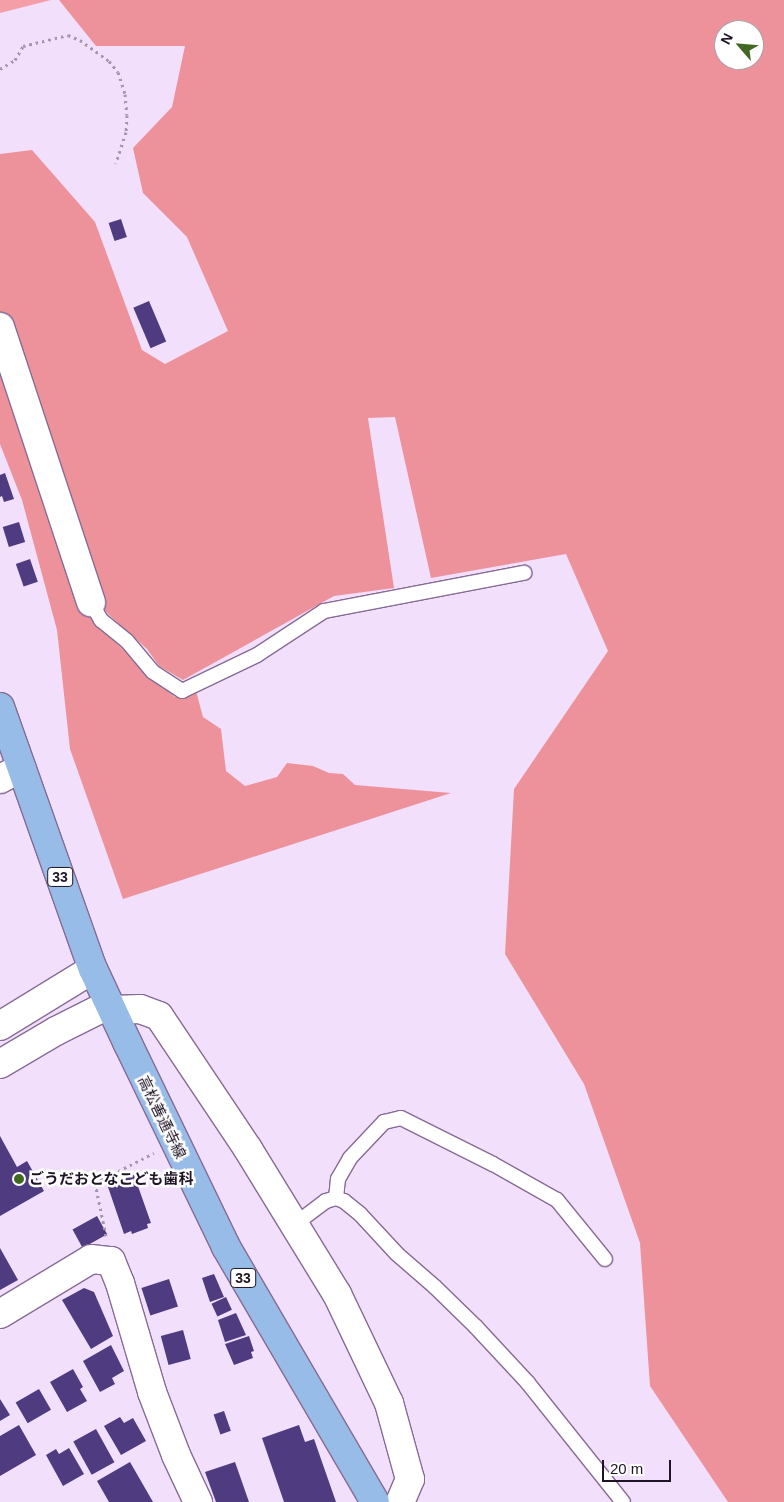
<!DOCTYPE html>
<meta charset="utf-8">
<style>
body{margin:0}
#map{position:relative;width:784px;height:1502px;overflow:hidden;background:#f1dffc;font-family:Arial,"Noto Sans JP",sans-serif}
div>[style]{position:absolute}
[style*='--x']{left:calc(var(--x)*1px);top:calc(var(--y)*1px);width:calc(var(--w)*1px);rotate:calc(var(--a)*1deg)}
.green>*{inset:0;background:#f49ea7}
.forest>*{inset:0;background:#ed929b}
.building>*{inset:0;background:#4e3b80;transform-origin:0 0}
.path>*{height:3px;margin-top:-1.5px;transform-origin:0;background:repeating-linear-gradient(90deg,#a596af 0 2.5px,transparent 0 6.5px)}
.roads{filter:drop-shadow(1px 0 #866b95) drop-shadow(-1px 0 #866b95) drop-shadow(0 1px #866b95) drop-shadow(0 -1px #866b95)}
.lane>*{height:14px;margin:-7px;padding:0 7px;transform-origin:7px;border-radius:7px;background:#fff}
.street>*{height:28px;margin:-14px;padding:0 14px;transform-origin:14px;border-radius:14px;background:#fff}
.secondary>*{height:28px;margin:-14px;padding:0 14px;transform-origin:14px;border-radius:14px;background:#fff}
.primary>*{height:28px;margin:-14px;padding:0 14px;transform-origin:14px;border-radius:14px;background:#97bce7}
.dots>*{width:14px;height:14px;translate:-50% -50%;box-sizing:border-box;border:2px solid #fff;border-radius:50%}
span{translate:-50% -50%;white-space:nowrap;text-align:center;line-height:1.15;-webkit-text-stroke:5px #fff;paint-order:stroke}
.shield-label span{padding:1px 4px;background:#fff;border:1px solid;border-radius:4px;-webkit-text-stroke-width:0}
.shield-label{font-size:14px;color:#1f1425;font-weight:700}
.street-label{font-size:15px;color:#1f1425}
.poi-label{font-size:15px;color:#1f1425;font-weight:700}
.left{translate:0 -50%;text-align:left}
.north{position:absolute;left:714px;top:20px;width:50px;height:50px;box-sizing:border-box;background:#fff;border:1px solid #a5a1a8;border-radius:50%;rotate:297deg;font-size:14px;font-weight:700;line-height:20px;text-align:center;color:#1f1425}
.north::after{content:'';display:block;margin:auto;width:18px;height:22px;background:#416822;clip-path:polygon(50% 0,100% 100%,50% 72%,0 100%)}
.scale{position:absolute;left:602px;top:1460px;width:69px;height:22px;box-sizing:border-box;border:2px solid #1f1425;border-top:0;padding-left:6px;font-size:15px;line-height:18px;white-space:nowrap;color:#1f1425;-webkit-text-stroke:4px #fff;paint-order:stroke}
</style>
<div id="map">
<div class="green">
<div style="clip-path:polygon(0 0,51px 0,0 13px)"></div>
</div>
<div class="forest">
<div style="clip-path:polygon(evenodd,59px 0,784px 0,784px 1502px,728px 1502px,650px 1386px,640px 1243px,584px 1084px,505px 954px,514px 789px,608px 651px,566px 554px,431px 578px,395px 417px,368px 418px,394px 588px,334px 596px,183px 680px,159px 666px,147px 649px,108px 614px,95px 598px,0 317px,0 154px,32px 150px,95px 222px,142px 350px,165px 364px,228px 331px,187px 237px,143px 193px,133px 148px,172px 107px,185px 46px,96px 46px,59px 0,724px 30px,754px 30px,754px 60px,724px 60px,724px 30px)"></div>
<div style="clip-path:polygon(0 358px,68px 566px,88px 615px,145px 671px,175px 697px,196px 691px,203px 717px,221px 729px,226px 771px,245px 786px,277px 777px,287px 763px,313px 766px,329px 773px,343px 774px,355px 785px,451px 793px,123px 899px,70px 749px,57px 630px,22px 500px,0 444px)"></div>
</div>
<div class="building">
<div style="left:121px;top:219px;width:19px;height:13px;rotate:72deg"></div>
<div style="left:149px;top:301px;width:44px;height:17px;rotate:67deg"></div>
<div style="clip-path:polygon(5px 473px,14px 499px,4px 502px,2px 496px,0 497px,0 475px)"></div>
<div style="left:19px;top:522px;width:21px;height:17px;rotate:73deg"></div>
<div style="left:30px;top:559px;width:24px;height:15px;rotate:71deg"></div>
<div style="clip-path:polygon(0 1136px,17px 1167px,27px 1161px,44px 1191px,0 1216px)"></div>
<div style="clip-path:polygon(134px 1175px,151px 1223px,147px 1224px,148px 1228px,132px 1234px,131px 1231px,124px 1234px,107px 1184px)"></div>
<div style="left:97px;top:1216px;width:21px;height:28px;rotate:61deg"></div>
<div style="clip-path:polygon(0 1248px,18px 1280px,0 1290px)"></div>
<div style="clip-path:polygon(214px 1274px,224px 1297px,210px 1302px,202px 1278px)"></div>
<div style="left:169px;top:1279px;width:29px;height:29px;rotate:72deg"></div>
<div style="clip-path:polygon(84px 1288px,94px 1292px,113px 1336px,91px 1349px,62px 1300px)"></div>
<div style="left:226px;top:1297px;width:14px;height:16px;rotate:65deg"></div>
<div style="clip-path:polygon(236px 1313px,246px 1335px,225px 1342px,218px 1320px)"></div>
<div style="left:183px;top:1330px;width:30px;height:23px;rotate:75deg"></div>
<div style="clip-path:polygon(249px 1336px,254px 1351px,251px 1352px,253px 1358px,234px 1365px,225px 1344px)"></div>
<div style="clip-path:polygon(111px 1345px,124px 1371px,112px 1378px,115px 1384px,100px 1392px,83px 1361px)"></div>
<div style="clip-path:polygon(73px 1369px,83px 1387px,80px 1389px,87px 1401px,67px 1412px,50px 1382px)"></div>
<div style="left:39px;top:1389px;width:24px;height:27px;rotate:60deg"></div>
<div style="clip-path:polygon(0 1399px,10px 1415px,0 1421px)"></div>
<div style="left:224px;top:1411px;width:21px;height:11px;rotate:71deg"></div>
<div style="clip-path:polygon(120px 1417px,124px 1423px,133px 1418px,146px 1441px,121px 1455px,104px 1426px)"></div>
<div style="clip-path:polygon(19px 1425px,36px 1455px,0 1476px,0 1436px)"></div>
<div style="clip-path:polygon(299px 1425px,305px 1442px,314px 1439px,336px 1502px,284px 1502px,262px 1438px)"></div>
<div style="left:96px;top:1429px;width:38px;height:26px;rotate:61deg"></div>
<div style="clip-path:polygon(69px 1448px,84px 1474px,63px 1486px,46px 1455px,56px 1449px,59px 1454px)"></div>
<div style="clip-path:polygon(130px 1462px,153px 1502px,109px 1502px,97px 1481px)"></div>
<div style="clip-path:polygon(235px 1462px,249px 1502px,216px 1502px,205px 1472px)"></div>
</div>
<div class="path">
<div style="--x:0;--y:69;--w:17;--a:-31"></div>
<div style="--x:15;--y:60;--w:16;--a:-60"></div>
<div style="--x:23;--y:46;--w:46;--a:-13.7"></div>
<div style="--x:68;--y:35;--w:13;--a:23"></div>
<div style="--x:80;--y:40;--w:36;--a:36"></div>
<div style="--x:109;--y:61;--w:14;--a:51"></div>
<div style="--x:118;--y:72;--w:23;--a:72"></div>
<div style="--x:125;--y:94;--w:21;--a:85"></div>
<div style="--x:127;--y:115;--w:17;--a:93"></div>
<div style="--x:126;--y:132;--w:33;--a:108"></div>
<div style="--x:106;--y:1236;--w:54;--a:-101.7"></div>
<div style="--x:95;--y:1183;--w:66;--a:-27"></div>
</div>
<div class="roads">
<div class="lane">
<div style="--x:91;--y:602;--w:21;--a:61"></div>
<div style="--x:101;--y:620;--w:33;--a:39"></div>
<div style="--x:127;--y:641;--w:40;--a:50"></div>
<div style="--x:153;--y:672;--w:35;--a:33"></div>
<div style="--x:182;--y:691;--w:83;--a:-25.6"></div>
<div style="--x:257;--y:655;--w:80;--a:-33.3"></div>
<div style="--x:324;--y:611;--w:204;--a:-10.8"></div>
<div style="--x:336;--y:1198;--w:19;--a:-84"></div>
<div style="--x:338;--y:1179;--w:24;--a:-60"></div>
<div style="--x:350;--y:1158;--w:50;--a:-46.6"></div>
<div style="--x:384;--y:1122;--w:17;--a:-13"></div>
<div style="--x:401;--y:1118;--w:103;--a:26.6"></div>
<div style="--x:493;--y:1164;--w:73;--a:29.4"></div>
<div style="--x:557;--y:1200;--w:76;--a:50.9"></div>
<div style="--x:294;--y:1225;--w:40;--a:-37"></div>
<div style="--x:326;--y:1201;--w:10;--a:-17"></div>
<div style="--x:336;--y:1198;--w:9;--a:21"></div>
<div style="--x:344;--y:1201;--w:21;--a:39"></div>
<div style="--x:360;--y:1214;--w:54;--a:47.2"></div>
<div style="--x:397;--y:1254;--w:50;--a:41"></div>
<div style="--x:435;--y:1287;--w:57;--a:44.3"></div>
<div style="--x:476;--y:1327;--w:76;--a:47.1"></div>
<div style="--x:528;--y:1383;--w:152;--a:51.4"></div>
</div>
<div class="street">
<div style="--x:0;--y:327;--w:290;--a:71.7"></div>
<div style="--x:113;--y:1010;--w:27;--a:-2"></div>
<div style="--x:140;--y:1009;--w:20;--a:20"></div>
<div style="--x:159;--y:1016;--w:160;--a:56.2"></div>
<div style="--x:248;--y:1149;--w:170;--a:58.5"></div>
<div style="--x:337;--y:1294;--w:121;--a:64.5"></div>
<div style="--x:389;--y:1403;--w:79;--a:74.6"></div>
<div style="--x:410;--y:1479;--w:25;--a:113"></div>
<div style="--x:0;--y:1314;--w:106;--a:-31.1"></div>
<div style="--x:91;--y:1259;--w:20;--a:6"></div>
<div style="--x:111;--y:1261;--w:24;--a:68"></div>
<div style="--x:120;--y:1283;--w:114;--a:73.6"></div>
<div style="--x:152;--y:1392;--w:67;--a:69.1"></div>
<div style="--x:176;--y:1455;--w:52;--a:64.9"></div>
</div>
<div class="secondary">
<div style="--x:0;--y:779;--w:24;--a:-28"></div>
<div style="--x:0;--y:1026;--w:109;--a:-31.5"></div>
<div style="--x:0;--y:1064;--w:65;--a:-30.5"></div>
<div style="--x:56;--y:1031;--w:60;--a:-26.6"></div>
</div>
<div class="primary">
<div style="--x:0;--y:707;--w:278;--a:70.5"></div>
<div style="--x:93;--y:969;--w:83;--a:65"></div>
<div style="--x:128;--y:1044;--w:225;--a:64.2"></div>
<div style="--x:226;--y:1247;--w:295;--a:59.7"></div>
</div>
</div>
<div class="dots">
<div style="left:19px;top:1179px;background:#416822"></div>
</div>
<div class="shield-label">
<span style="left:60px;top:877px">33</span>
<span style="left:243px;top:1278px">33</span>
</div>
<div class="street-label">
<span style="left:162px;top:1117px;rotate:64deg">高松善通寺線</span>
</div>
<div class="poi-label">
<span class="left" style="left:29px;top:1179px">ごうだおとなこども歯科</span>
</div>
<div class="north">N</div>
<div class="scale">20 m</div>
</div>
